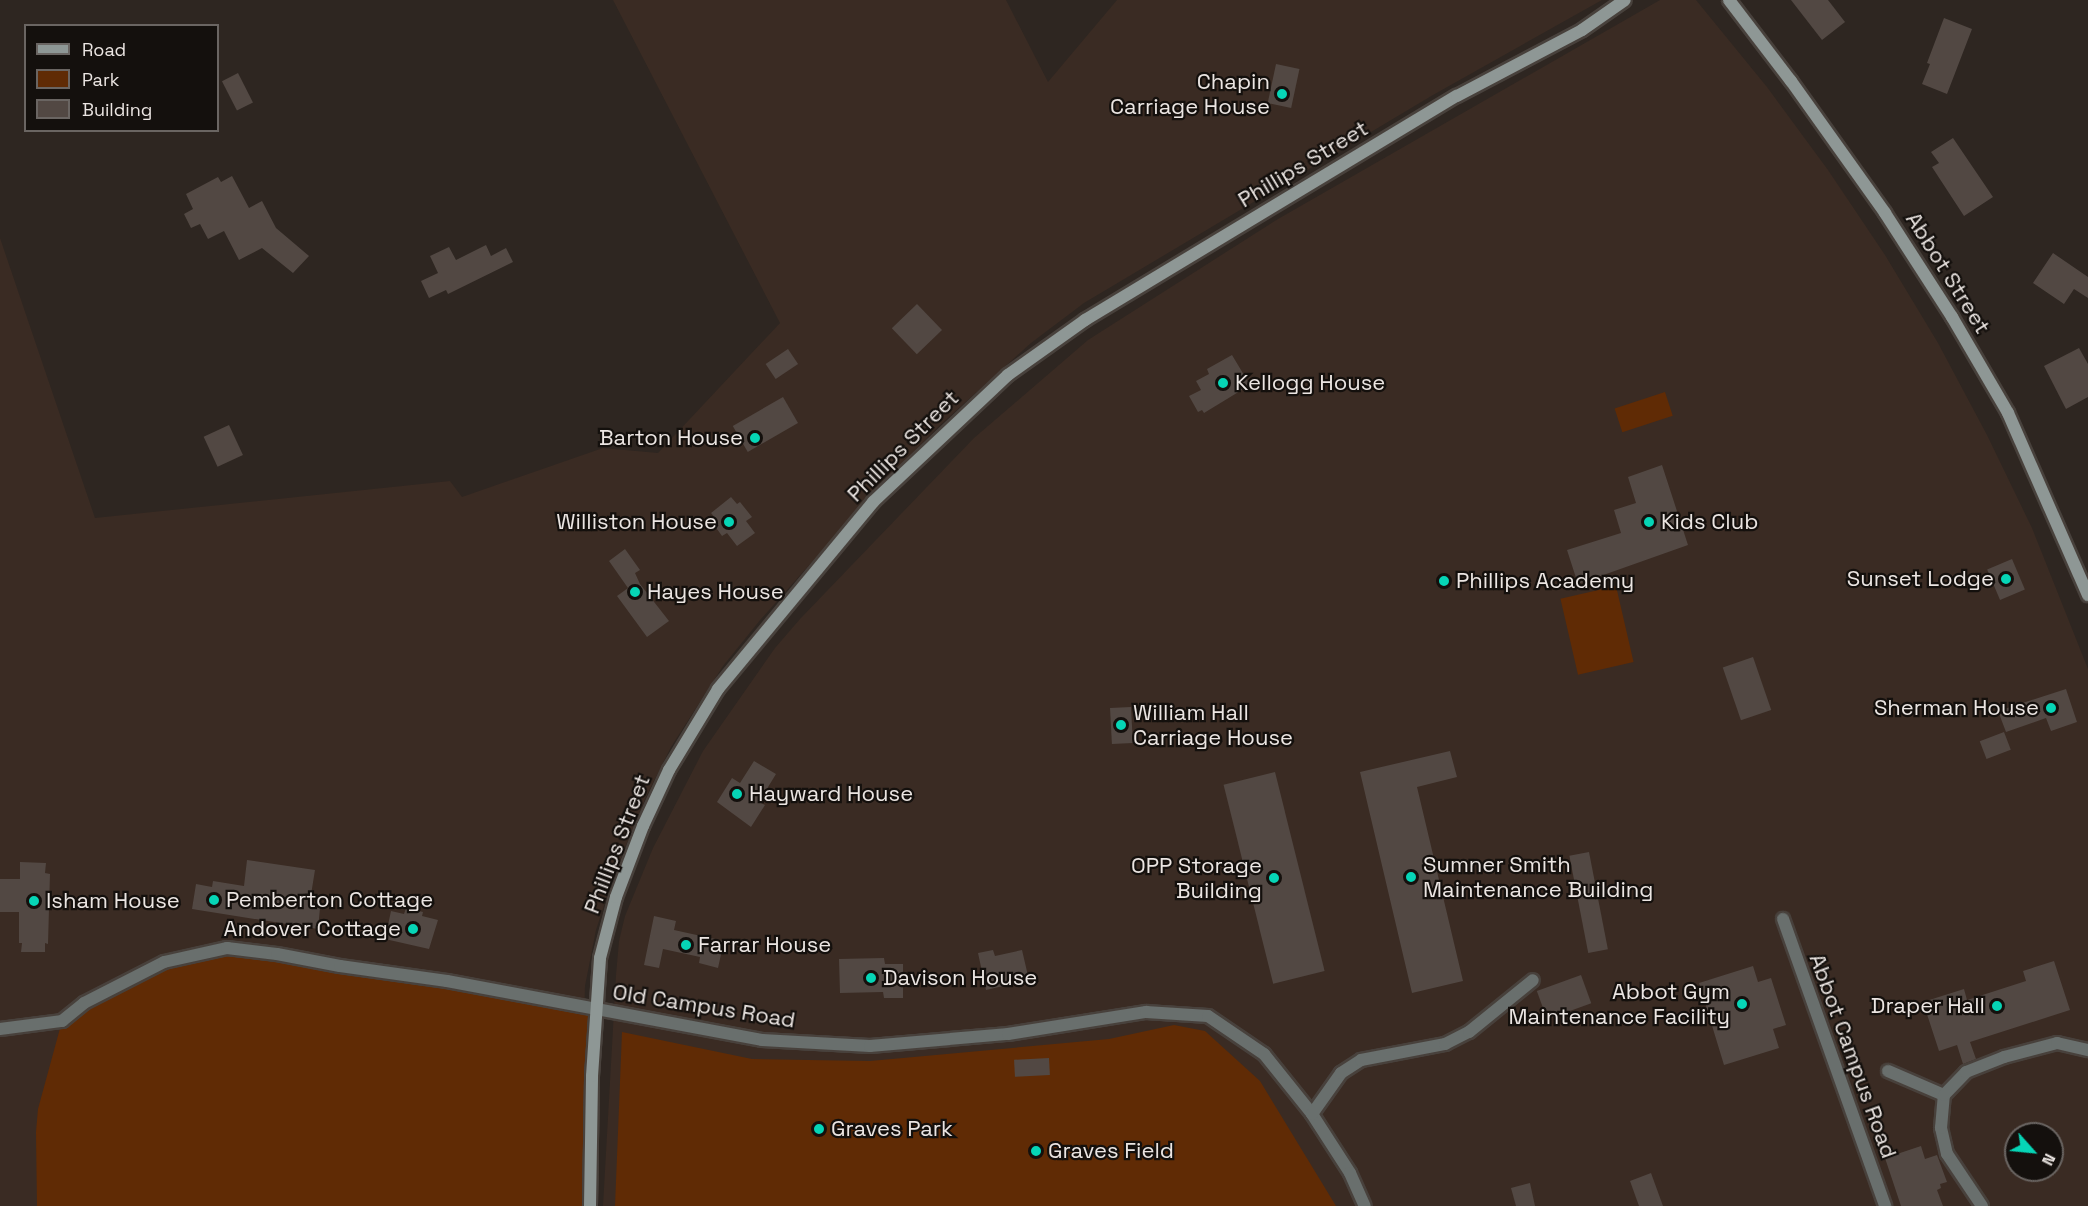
<!DOCTYPE html>
<style>
body{margin:0}
#map{position:relative;width:2088px;height:1206px;overflow:hidden;background:#2e2621;font-family:"Space Grotesk",sans-serif}
div>[style]{position:absolute}
[style*='--x']{left:calc(var(--x)*1px);top:calc(var(--y)*1px);width:calc(var(--w)*1px);rotate:calc(var(--a)*1deg)}
.built>*{inset:0;background:#3a2b23}
.green>*{inset:0;background:#602b05;transform-origin:0 0}
.building>*{inset:0;background:#524843;transform-origin:0 0}
.roads{filter:drop-shadow(2px 0 #48413c) drop-shadow(-2px 0 #48413c) drop-shadow(0 2px #48413c) drop-shadow(0 -2px #48413c)}
.street>*{height:12px;margin:-6px;padding:0 6px;transform-origin:6px;border-radius:6px;background:#696f6d}
.secondary>*{height:12px;margin:-6px;padding:0 6px;transform-origin:6px;border-radius:6px;background:#8e9795}
.dots>*{width:16px;height:16px;translate:-50% -50%;box-sizing:border-box;border:3px solid #14100d;border-radius:50%}
span{translate:-50% -50%;white-space:nowrap;text-align:center;line-height:1.15;-webkit-text-stroke:4.5px #14100d;paint-order:stroke}
.poi-label{font-size:22px;color:#ebe5e2}
.right{translate:-100% -50%;text-align:right}
.left{translate:0 -50%;text-align:left}
.street-label{font-size:22px;color:#ebe5e2}
.legend{position:absolute;left:24px;top:24px;width:195px;height:108px;box-sizing:border-box;background:#14100d;border:2px solid #6a6562;margin:0;padding:8px 10px;list-style:none;font-size:18px;color:#ebe5e2}
.legend li{display:flex;align-items:center;gap:12px;height:30px}
.legend b{width:30px;border:2px solid #6a6562}
.north{position:absolute;left:2004px;top:1122px;width:60px;height:60px;box-sizing:border-box;background:#14100d;border:2px solid #6a6562;border-radius:50%;rotate:117deg;font-size:16px;font-weight:700;line-height:24px;text-align:center;color:#ebe5e2}
.north::after{content:'';display:block;margin:auto;width:21px;height:27px;background:#06d5b6;clip-path:polygon(50% 0,100% 100%,50% 72%,0 100%)}
</style>
<div id="map">
<div class="built">
<div style="clip-path:polygon(613px 0,1006px 0,1048px 82px,1117px 0,1602px 0,1433px 95px,1084px 303px,1031px 343px,938px 427px,868px 499px,761px 619px,723px 666px,671px 747px,646px 797px,615px 872px,596px 930px,585px 986px,579px 1206px,0 1206px,0 238px,95px 518px,450px 481px,462px 497px,603px 448px,658px 453px,780px 323px)"></div>
<div style="clip-path:polygon(evenodd,1660px 0,1696px 0,1767px 87px,1828px 170px,1885px 255px,1938px 343px,1987px 435px,2032px 528px,2088px 669px,2088px 1206px,603px 1206px,616px 975px,619px 941px,625px 916px,653px 848px,703px 751px,775px 648px,800px 619px,974px 438px,1088px 340px,1278px 219px,1660px 0,2016px 1134px,2052px 1134px,2052px 1170px,2016px 1170px,2016px 1134px)"></div>
</div>
<div class="green">
<div style="left:1665px;top:392px;width:25px;height:53px;rotate:72deg"></div>
<div style="left:1616px;top:586px;width:78px;height:57px;rotate:77deg"></div>
<div style="clip-path:polygon(227px 948px,595px 1010px,589px 1206px,37px 1206px,36px 1132px,38px 1109px,62px 1021px,164px 962px)"></div>
<div style="clip-path:polygon(1174px 1025px,1205px 1031px,1260px 1081px,1336px 1206px,615px 1206px,622px 1032px,752px 1059px,870px 1061px,1109px 1039px)"></div>
</div>
<div class="building">
<div style="clip-path:polygon(1791px 0,1828px 0,1845px 22px,1822px 40px)"></div>
<div style="clip-path:polygon(1944px 18px,1972px 29px,1947px 94px,1922px 84px,1930px 64px,1927px 63px)"></div>
<div style="left:1276px;top:64px;width:24px;height:40px;rotate:12deg"></div>
<div style="left:238px;top:73px;width:33px;height:18px;rotate:63deg"></div>
<div style="clip-path:polygon(1953px 138px,1993px 197px,1964px 216px,1932px 167px,1939px 163px,1931px 152px)"></div>
<div style="clip-path:polygon(232px 176px,249px 208px,262px 201px,276px 228px,309px 256px,293px 273px,262px 248px,239px 260px,224px 231px,208px 239px,200px 224px,191px 228px,184px 214px,193px 209px,186px 194px,218px 177px,221px 182px)"></div>
<div style="clip-path:polygon(486px 245px,491px 256px,506px 248px,513px 262px,448px 294px,446px 290px,429px 298px,421px 281px,438px 273px,430px 256px,449px 247px,456px 260px)"></div>
<div style="clip-path:polygon(2053px 253px,2088px 277px,2088px 298px,2074px 289px,2064px 304px,2033px 283px)"></div>
<div style="left:917px;top:304px;width:36px;height:35px;rotate:46deg"></div>
<div style="clip-path:polygon(2079px 348px,2088px 364px,2088px 397px,2066px 409px,2044px 366px)"></div>
<div style="left:788px;top:349px;width:18px;height:27px;rotate:56deg"></div>
<div style="clip-path:polygon(1232px 355px,1250px 385px,1204px 413px,1202px 410px,1198px 412px,1189px 396px,1201px 390px,1196px 381px,1209px 374px,1207px 369px)"></div>
<div style="left:783px;top:397px;width:30px;height:58px;rotate:60deg"></div>
<div style="left:229px;top:425px;width:33px;height:28px;rotate:65deg"></div>
<div style="clip-path:polygon(1662px 465px,1688px 545px,1578px 584px,1567px 550px,1621px 533px,1614px 510px,1636px 503px,1628px 477px)"></div>
<div style="clip-path:polygon(731px 497px,737px 504px,740px 502px,752px 517px,746px 521px,755px 533px,737px 546px,727px 533px,722px 536px,712px 522px,716px 519px,711px 513px)"></div>
<div style="clip-path:polygon(625px 549px,640px 570px,635px 573px,640px 584px,669px 621px,647px 637px,617px 596px,628px 588px,609px 561px)"></div>
<div style="left:2012px;top:559px;width:33px;height:27px;rotate:67deg"></div>
<div style="left:1753px;top:657px;width:56px;height:32px;rotate:71deg"></div>
<div style="clip-path:polygon(2066px 689px,2077px 722px,2051px 731px,2046px 718px,2006px 732px,1998px 711px)"></div>
<div style="left:1131px;top:707px;width:36px;height:21px;rotate:87deg"></div>
<div style="left:2004px;top:732px;width:19px;height:26px;rotate:69deg"></div>
<div style="clip-path:polygon(1450px 751px,1457px 777px,1417px 787px,1463px 981px,1412px 993px,1360px 772px)"></div>
<div style="clip-path:polygon(754px 761px,776px 774px,759px 802px,765px 805px,751px 827px,717px 802px,732px 778px,740px 783px)"></div>
<div style="left:1275px;top:772px;width:205px;height:53px;rotate:76deg"></div>
<div style="left:1589px;top:852px;width:99px;height:20px;rotate:79deg"></div>
<div style="clip-path:polygon(247px 860px,315px 870px,309px 907px,320px 908px,318px 929px,192px 909px,196px 884px,212px 887px,213px 881px,244px 886px)"></div>
<div style="clip-path:polygon(20px 862px,46px 863px,45px 873px,50px 874px,48px 944px,45px 943px,45px 952px,21px 952px,22px 943px,19px 943px,19px 912px,0 912px,0 879px,20px 879px)"></div>
<div style="clip-path:polygon(406px 908px,423px 912px,422px 916px,438px 920px,429px 949px,385px 939px,391px 911px,404px 914px)"></div>
<div style="clip-path:polygon(654px 916px,676px 921px,674px 930px,724px 941px,718px 968px,699px 963px,700px 957px,663px 949px,659px 968px,644px 965px)"></div>
<div style="clip-path:polygon(993px 950px,995px 956px,1022px 950px,1029px 980px,986px 990px,978px 953px)"></div>
<div style="clip-path:polygon(884px 958px,885px 964px,903px 964px,903px 998px,884px 998px,883px 992px,840px 993px,839px 959px)"></div>
<div style="clip-path:polygon(2054px 961px,2070px 1010px,1970px 1042px,1976px 1059px,1963px 1064px,1957px 1045px,1939px 1051px,1923px 1002px,1964px 989px,1967px 1000px,2026px 981px,2023px 971px)"></div>
<div style="clip-path:polygon(1753px 966px,1758px 982px,1771px 978px,1786px 1025px,1773px 1029px,1779px 1048px,1724px 1065px,1699px 983px)"></div>
<div style="left:1581px;top:975px;width:30px;height:47px;rotate:70deg"></div>
<div style="left:1049px;top:1058px;width:17px;height:35px;rotate:87deg"></div>
<div style="clip-path:polygon(1921px 1146px,1925px 1159px,1937px 1155px,1947px 1182px,1940px 1184px,1941px 1188px,1937px 1190px,1943px 1206px,1901px 1206px,1885px 1158px)"></div>
<div style="clip-path:polygon(1651px 1173px,1663px 1206px,1639px 1206px,1630px 1181px)"></div>
<div style="clip-path:polygon(1530px 1183px,1535px 1206px,1516px 1206px,1511px 1188px)"></div>
</div>
<div class="roads">
<div class="street">
<div style="--x:1783;--y:919;--w:305;--a:70.4"></div>
<div style="--x:0;--y:1029;--w:63;--a:-7.4"></div>
<div style="--x:62;--y:1021;--w:28;--a:-39"></div>
<div style="--x:84;--y:1003;--w:90;--a:-27.1"></div>
<div style="--x:164;--y:962;--w:65;--a:-12.5"></div>
<div style="--x:227;--y:948;--w:50;--a:6.8"></div>
<div style="--x:277;--y:954;--w:64;--a:10.8"></div>
<div style="--x:340;--y:966;--w:108;--a:8"></div>
<div style="--x:447;--y:981;--w:320;--a:10.6"></div>
<div style="--x:762;--y:1040;--w:108;--a:3.2"></div>
<div style="--x:870;--y:1046;--w:139;--a:-5"></div>
<div style="--x:1008;--y:1034;--w:140;--a:-9.1"></div>
<div style="--x:1146;--y:1012;--w:62;--a:3.7"></div>
<div style="--x:1208;--y:1016;--w:68;--a:34.2"></div>
<div style="--x:1264;--y:1054;--w:77;--a:51.3"></div>
<div style="--x:1312;--y:1114;--w:70;--a:57.2"></div>
<div style="--x:1350;--y:1173;--w:36;--a:66"></div>
<div style="--x:1888;--y:1071;--w:61;--a:23.2"></div>
<div style="--x:1312;--y:1114;--w:50;--a:-54.7"></div>
<div style="--x:1341;--y:1073;--w:24;--a:-33"></div>
<div style="--x:1361;--y:1060;--w:86;--a:-10.8"></div>
<div style="--x:1445;--y:1044;--w:27;--a:-27"></div>
<div style="--x:1469;--y:1032;--w:82;--a:-39.1"></div>
<div style="--x:1982;--y:1206;--w:63;--a:-123.9"></div>
<div style="--x:1947;--y:1154;--w:27;--a:-103"></div>
<div style="--x:1941;--y:1128;--w:33;--a:-85"></div>
<div style="--x:1944;--y:1095;--w:32;--a:-46"></div>
<div style="--x:1966;--y:1072;--w:41;--a:-21.5"></div>
<div style="--x:2004;--y:1057;--w:55;--a:-14.8"></div>
<div style="--x:2057;--y:1043;--w:32;--a:13"></div>
</div>
<div class="secondary">
<div style="--x:1729;--y:0;--w:102;--a:52.6"></div>
<div style="--x:1791;--y:81;--w:162;--a:54.5"></div>
<div style="--x:1885;--y:213;--w:124;--a:57.2"></div>
<div style="--x:1952;--y:317;--w:111;--a:59.7"></div>
<div style="--x:2008;--y:413;--w:199;--a:66.3"></div>
<div style="--x:590;--y:1206;--w:130;--a:-89.1"></div>
<div style="--x:592;--y:1076;--w:118;--a:-86.1"></div>
<div style="--x:600;--y:958;--w:63;--a:-75.3"></div>
<div style="--x:616;--y:897;--w:76;--a:-69.2"></div>
<div style="--x:643;--y:826;--w:62;--a:-65.1"></div>
<div style="--x:669;--y:770;--w:95;--a:-58.8"></div>
<div style="--x:718;--y:689;--w:243;--a:-50.3"></div>
<div style="--x:873;--y:502;--w:185;--a:-43.3"></div>
<div style="--x:1008;--y:375;--w:95;--a:-35.5"></div>
<div style="--x:1085;--y:320;--w:434;--a:-31.1"></div>
<div style="--x:1457;--y:96;--w:141;--a:-27.8"></div>
<div style="--x:1582;--y:30;--w:52;--a:-34.9"></div>
</div>
</div>
<div class="dots">
<div style="left:1282px;top:94px;background:#06d5b6"></div>
<div style="left:1223px;top:383px;background:#06d5b6"></div>
<div style="left:755px;top:438px;background:#06d5b6"></div>
<div style="left:729px;top:522px;background:#06d5b6"></div>
<div style="left:1649px;top:522px;background:#06d5b6"></div>
<div style="left:2006px;top:579px;background:#06d5b6"></div>
<div style="left:1444px;top:581px;background:#06d5b6"></div>
<div style="left:635px;top:592px;background:#06d5b6"></div>
<div style="left:2051px;top:708px;background:#06d5b6"></div>
<div style="left:1121px;top:725px;background:#06d5b6"></div>
<div style="left:737px;top:794px;background:#06d5b6"></div>
<div style="left:1411px;top:877px;background:#06d5b6"></div>
<div style="left:1274px;top:878px;background:#06d5b6"></div>
<div style="left:214px;top:900px;background:#06d5b6"></div>
<div style="left:34px;top:901px;background:#06d5b6"></div>
<div style="left:413px;top:929px;background:#06d5b6"></div>
<div style="left:686px;top:945px;background:#06d5b6"></div>
<div style="left:871px;top:978px;background:#06d5b6"></div>
<div style="left:1742px;top:1004px;background:#06d5b6"></div>
<div style="left:1997px;top:1006px;background:#06d5b6"></div>
<div style="left:819px;top:1129px;background:#06d5b6"></div>
<div style="left:1036px;top:1151px;background:#06d5b6"></div>
</div>
<div class="poi-label">
<span class="right" style="left:1270px;top:94px">Chapin<br>Carriage House</span>
<span class="left" style="left:1235px;top:383px">Kellogg House</span>
<span class="right" style="left:743px;top:438px">Barton House</span>
<span class="right" style="left:717px;top:522px">Williston House</span>
<span class="left" style="left:1661px;top:522px">Kids Club</span>
<span class="right" style="left:1994px;top:579px">Sunset Lodge</span>
<span class="left" style="left:1456px;top:581px">Phillips Academy</span>
<span class="left" style="left:647px;top:592px">Hayes House</span>
<span class="right" style="left:2039px;top:708px">Sherman House</span>
<span class="left" style="left:1133px;top:725px">William Hall<br>Carriage House</span>
<span class="left" style="left:749px;top:794px">Hayward House</span>
<span class="left" style="left:1423px;top:877px">Sumner Smith<br>Maintenance Building</span>
<span class="right" style="left:1262px;top:878px">OPP Storage<br>Building</span>
<span class="left" style="left:226px;top:900px">Pemberton Cottage</span>
<span class="left" style="left:46px;top:901px">Isham House</span>
<span class="right" style="left:401px;top:929px">Andover Cottage</span>
<span class="left" style="left:698px;top:945px">Farrar House</span>
<span class="left" style="left:883px;top:978px">Davison House</span>
<span class="right" style="left:1730px;top:1004px">Abbot Gym<br>Maintenance Facility</span>
<span class="right" style="left:1985px;top:1006px">Draper Hall</span>
<span class="left" style="left:831px;top:1129px">Graves Park</span>
<span class="left" style="left:1048px;top:1151px">Graves Field</span>
</div>
<div class="street-label">
<span style="left:1303px;top:164px;rotate:-31deg">Phillips Street</span>
<span style="left:1948px;top:273px;rotate:58deg">Abbot Street</span>
<span style="left:903px;top:446px;rotate:-45deg">Phillips Street</span>
<span style="left:617px;top:844px;rotate:-69deg">Phillips Street</span>
<span style="left:704px;top:1006px;rotate:9deg">Old Campus Road</span>
<span style="left:1853px;top:1056px;rotate:70deg">Abbot Campus Road</span>
</div>
<ul class="legend">
<li><b style="height:8px;background:#8e9795"></b>Road</li>
<li><b style="height:16px;background:#602b05"></b>Park</li>
<li><b style="height:16px;background:#524843"></b>Building</li>
</ul>
<div class="north">N</div>
</div>
